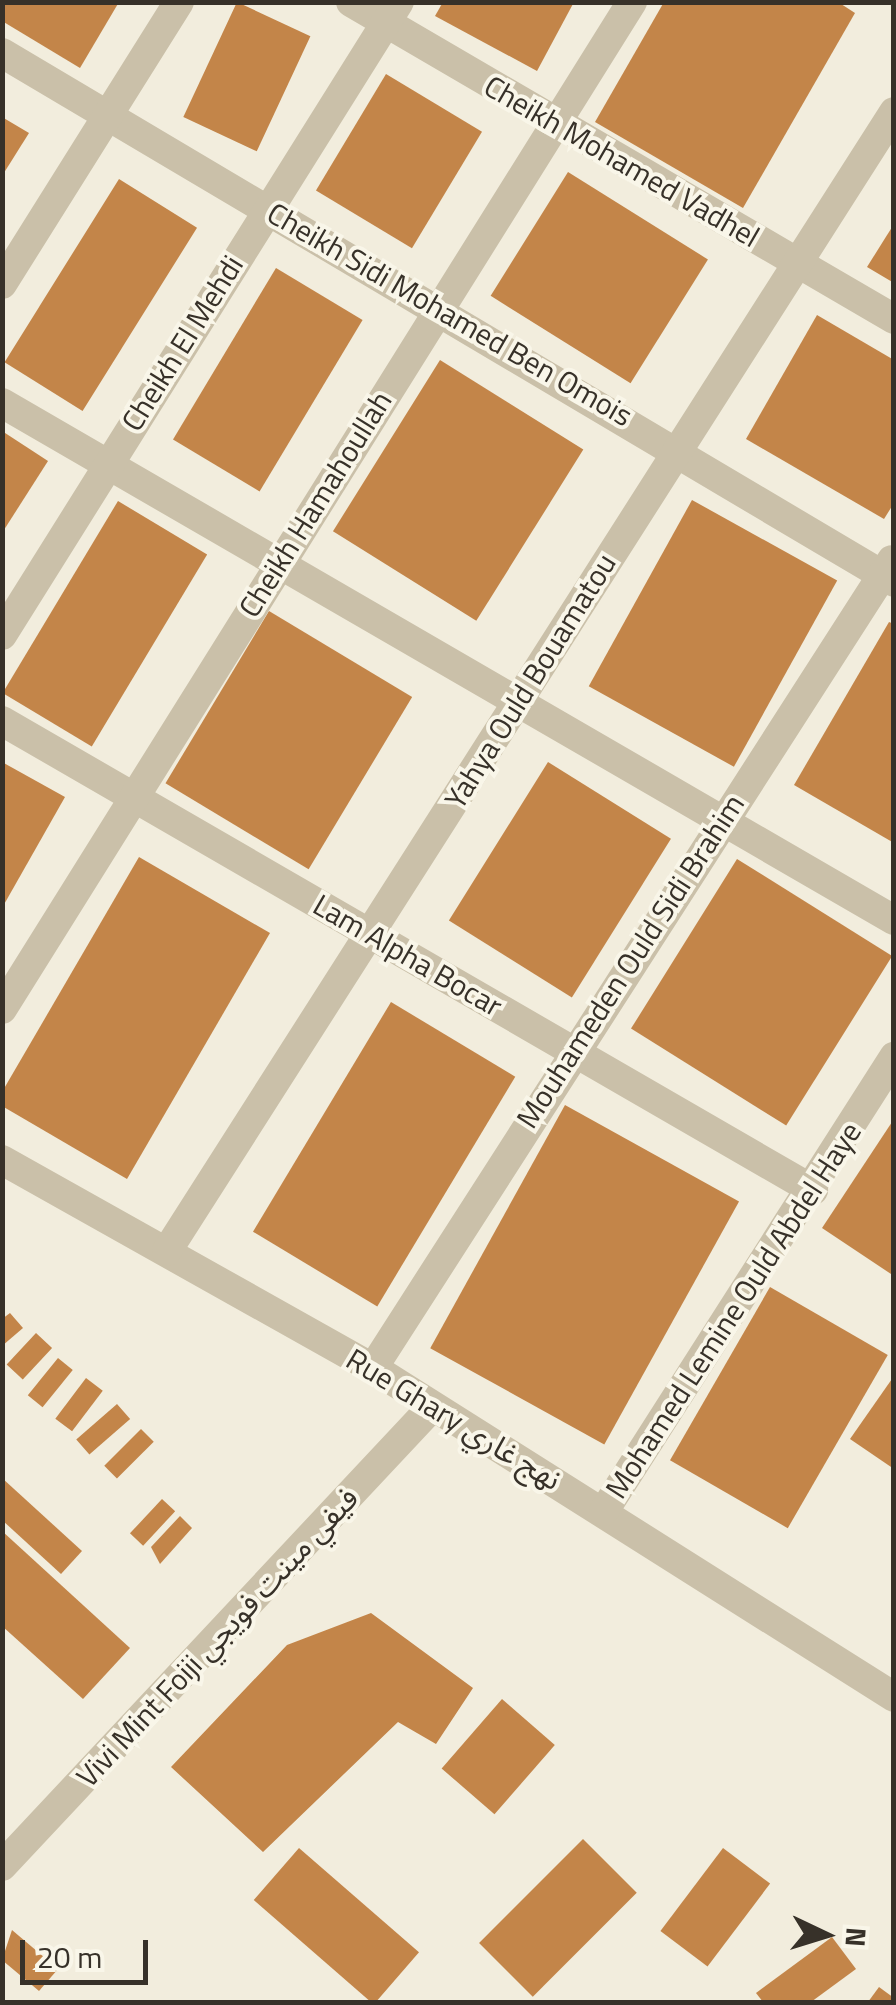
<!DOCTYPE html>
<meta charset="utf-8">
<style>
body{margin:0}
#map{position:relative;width:896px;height:2005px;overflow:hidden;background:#f2eddd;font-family:"Titillium Web","Noto Sans Arabic",sans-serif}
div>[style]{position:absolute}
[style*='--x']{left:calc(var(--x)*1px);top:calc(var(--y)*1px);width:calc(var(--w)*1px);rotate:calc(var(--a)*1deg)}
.building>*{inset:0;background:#c38549;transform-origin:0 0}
.minor>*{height:30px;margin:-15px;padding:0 15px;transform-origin:15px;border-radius:15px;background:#cac0a9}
span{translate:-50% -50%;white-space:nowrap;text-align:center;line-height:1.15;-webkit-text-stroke:8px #f9f6e9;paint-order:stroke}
.street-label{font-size:30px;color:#373129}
.frame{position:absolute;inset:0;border:5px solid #373129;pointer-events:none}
.north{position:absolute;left:776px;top:1885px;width:100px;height:100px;-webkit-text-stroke:8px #f9f6e9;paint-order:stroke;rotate:94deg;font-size:28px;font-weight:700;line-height:40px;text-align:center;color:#373129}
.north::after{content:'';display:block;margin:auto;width:35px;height:45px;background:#373129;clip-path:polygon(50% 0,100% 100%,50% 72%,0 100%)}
.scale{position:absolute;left:20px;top:1940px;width:128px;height:45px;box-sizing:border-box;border:5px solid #373129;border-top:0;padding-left:12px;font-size:30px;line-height:35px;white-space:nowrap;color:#373129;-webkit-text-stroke:8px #f9f6e9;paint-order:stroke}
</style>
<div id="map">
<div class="building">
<div style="clip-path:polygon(2px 2px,119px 2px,80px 68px,2px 21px)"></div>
<div style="left:237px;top:2px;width:81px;height:127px;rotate:25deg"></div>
<div style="clip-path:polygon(443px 2px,574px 2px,537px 71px,435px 16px)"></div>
<div style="clip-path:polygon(664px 2px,838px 2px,855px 13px,743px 208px,595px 122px)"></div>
<div style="left:386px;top:74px;width:112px;height:136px;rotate:31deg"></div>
<div style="clip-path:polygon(2px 117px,29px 133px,2px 176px)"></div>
<div style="left:568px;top:172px;width:165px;height:146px;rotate:32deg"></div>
<div style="left:119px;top:179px;width:92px;height:216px;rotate:32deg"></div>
<div style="clip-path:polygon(894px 224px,894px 283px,867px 267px)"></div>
<div style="left:276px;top:268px;width:101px;height:200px;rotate:31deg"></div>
<div style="clip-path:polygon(817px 315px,894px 360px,894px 503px,884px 519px,746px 439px)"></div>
<div style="left:440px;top:360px;width:169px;height:202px;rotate:32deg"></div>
<div style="clip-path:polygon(2px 431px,48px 461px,2px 533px)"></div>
<div style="left:692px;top:500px;width:166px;height:213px;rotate:29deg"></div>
<div style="left:118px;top:501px;width:104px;height:224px;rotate:31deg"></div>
<div style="left:269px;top:611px;width:167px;height:201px;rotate:31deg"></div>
<div style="clip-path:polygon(889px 622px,894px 624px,894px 843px,794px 785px)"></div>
<div style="clip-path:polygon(2px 762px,65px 797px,2px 908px)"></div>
<div style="left:548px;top:762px;width:145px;height:187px;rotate:32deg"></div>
<div style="clip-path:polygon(139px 857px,270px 933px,127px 1179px,2px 1106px,2px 1092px)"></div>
<div style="left:737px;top:859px;width:183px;height:200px;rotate:32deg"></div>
<div style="left:391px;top:1002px;width:145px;height:268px;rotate:31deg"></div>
<div style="left:565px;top:1105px;width:199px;height:278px;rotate:29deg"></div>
<div style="clip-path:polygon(894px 1119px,894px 1276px,822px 1228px)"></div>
<div style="left:770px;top:1287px;width:136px;height:200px;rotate:30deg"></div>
<div style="clip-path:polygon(10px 1313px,23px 1328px,2px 1346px,2px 1319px)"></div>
<div style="left:36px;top:1333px;width:22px;height:43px;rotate:43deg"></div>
<div style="left:58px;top:1358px;width:19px;height:48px;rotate:39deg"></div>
<div style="clip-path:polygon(894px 1376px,894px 1469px,850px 1439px)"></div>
<div style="left:86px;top:1378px;width:21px;height:51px;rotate:37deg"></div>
<div style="left:117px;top:1404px;width:20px;height:54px;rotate:49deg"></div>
<div style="left:141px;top:1429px;width:18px;height:52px;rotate:45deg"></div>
<div style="clip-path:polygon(2px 1478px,82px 1551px,61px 1574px,2px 1520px)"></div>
<div style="left:162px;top:1499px;width:18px;height:47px;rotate:43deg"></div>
<div style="clip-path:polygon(180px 1516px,192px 1528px,160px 1564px,151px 1547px)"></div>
<div style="clip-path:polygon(2px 1531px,130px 1648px,83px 1699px,2px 1626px)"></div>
<div style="clip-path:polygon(371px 1613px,473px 1688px,436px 1744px,398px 1722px,263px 1852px,171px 1767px,287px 1645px)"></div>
<div style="left:502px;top:1699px;width:70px;height:92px;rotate:41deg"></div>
<div style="left:583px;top:1839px;width:76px;height:147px;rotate:45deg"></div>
<div style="left:299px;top:1848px;width:159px;height:69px;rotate:41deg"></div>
<div style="left:723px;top:1848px;width:59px;height:104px;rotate:37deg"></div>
<div style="clip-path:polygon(12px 1930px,58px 1969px,39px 1991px,2px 1960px)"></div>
<div style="clip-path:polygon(832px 1937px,856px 1969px,811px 2002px,763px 2002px,756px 1993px)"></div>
<div style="clip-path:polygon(879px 1987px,894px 1998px,894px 2002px,868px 2002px)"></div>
</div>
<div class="minor">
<div style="--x:351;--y:2;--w:629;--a:30.28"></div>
<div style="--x:2;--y:53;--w:1037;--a:30.67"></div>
<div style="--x:2;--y:284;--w:333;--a:-57.9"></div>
<div style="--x:2;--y:403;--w:1031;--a:30.1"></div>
<div style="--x:2;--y:635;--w:747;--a:-57.91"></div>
<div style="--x:2;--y:721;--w:937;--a:30.04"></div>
<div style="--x:2;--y:1009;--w:1188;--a:-57.97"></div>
<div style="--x:2;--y:1160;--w:425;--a:29.3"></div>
<div style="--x:373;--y:1368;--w:616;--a:32.27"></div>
<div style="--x:167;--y:1251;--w:1351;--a:-57.45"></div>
<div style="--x:373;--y:1368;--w:960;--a:-57.29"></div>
<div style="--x:604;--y:1511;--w:539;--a:-57.43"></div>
<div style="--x:2;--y:1866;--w:629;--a:-46.87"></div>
</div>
<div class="street-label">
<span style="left:622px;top:161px;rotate:30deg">Cheikh Mohamed Vadhel</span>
<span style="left:450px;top:314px;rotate:30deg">Cheikh Sidi Mohamed Ben Omois</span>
<span style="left:182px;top:343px;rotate:-58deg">Cheikh El Mehdi</span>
<span style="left:315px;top:504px;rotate:-58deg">Cheikh Hamahoullah</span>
<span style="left:530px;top:681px;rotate:-58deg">Yahya Ould Bouamatou</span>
<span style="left:408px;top:955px;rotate:30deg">Lam Alpha Bocar</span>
<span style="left:630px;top:961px;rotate:-57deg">Mouhameden Ould Sidi Brahim</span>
<span style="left:733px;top:1310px;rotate:-57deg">Mohamed Lemine Ould Abdel Haye</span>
<span style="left:454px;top:1419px;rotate:31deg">Rue Ghary نهج غاري</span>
<span style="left:217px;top:1637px;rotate:-47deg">Vivi Mint Foiji فيفي مينت فويجي</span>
</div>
<div class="frame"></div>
<div class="north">N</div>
<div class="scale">20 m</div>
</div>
